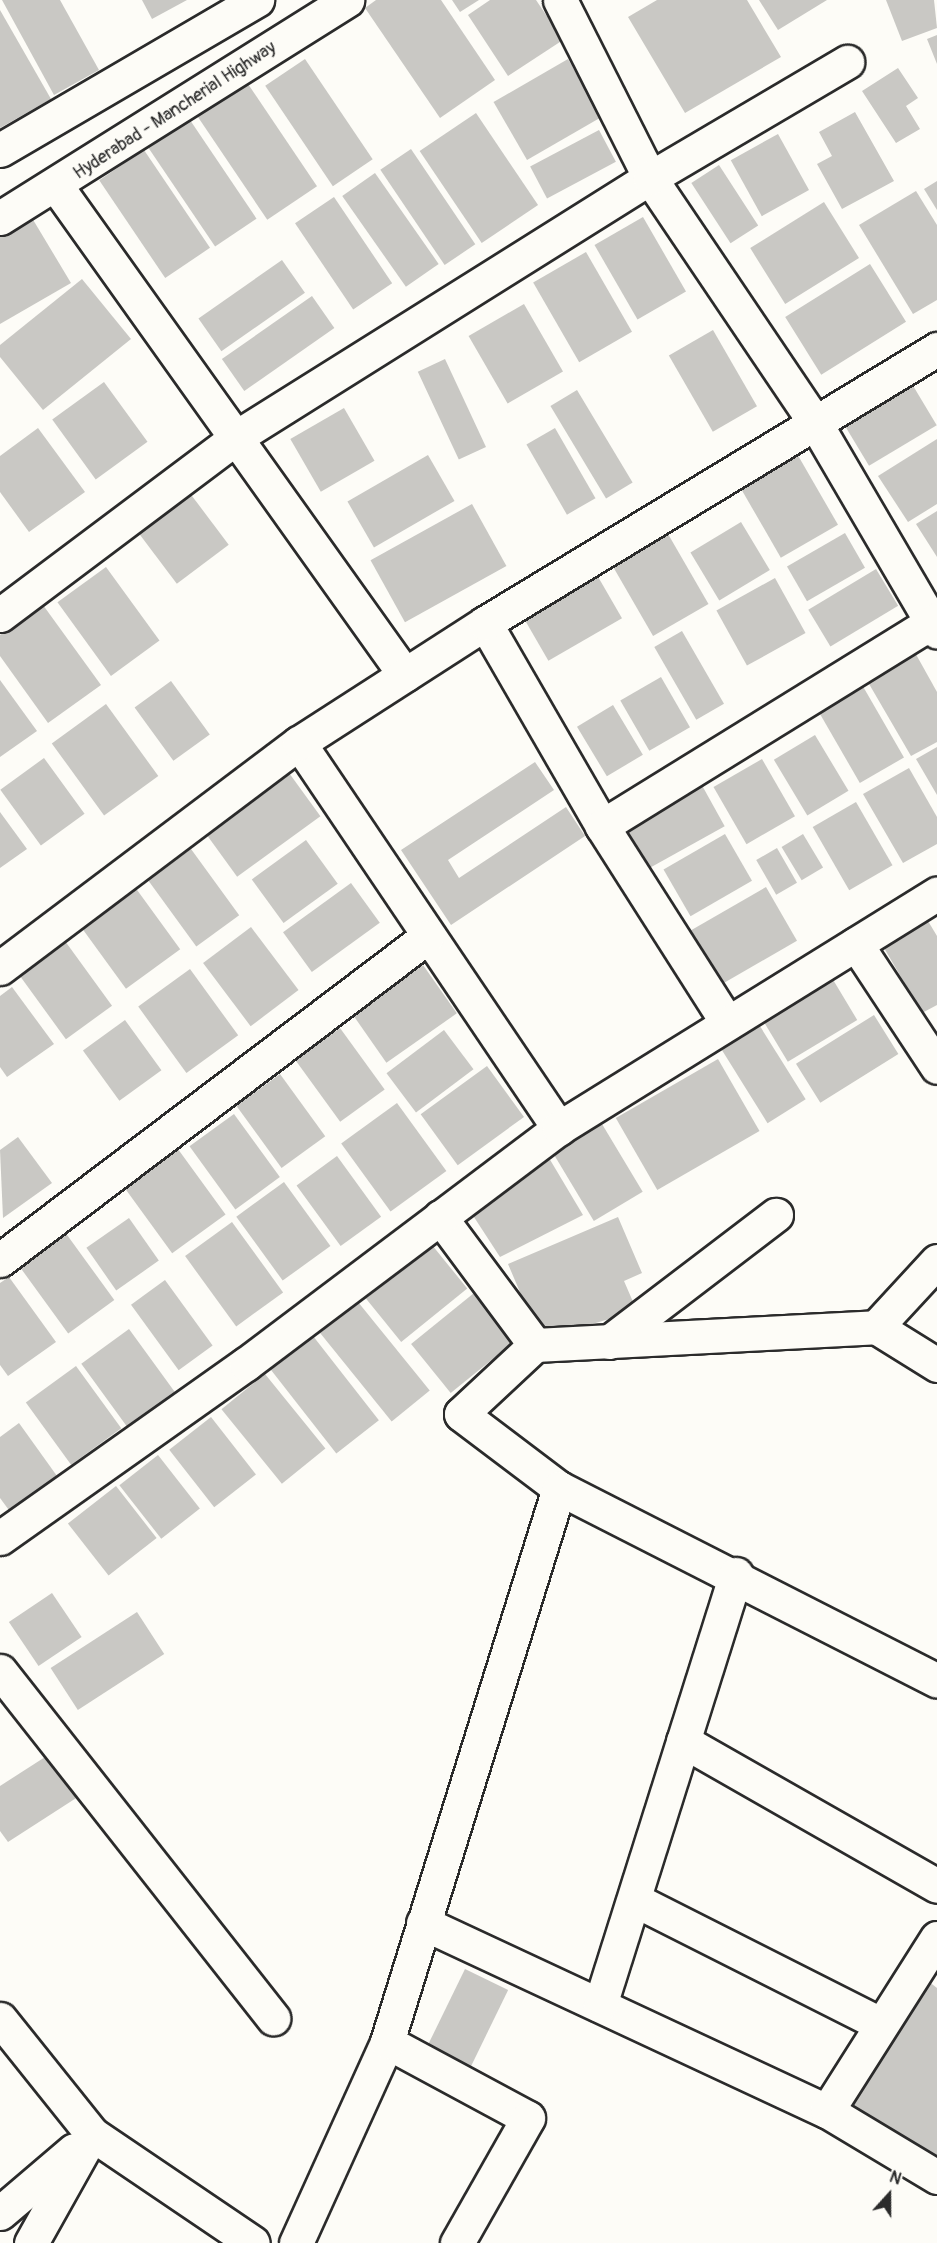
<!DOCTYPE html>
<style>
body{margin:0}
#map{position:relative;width:937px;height:2243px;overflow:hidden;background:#fdfcf7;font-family:Pangolin,sans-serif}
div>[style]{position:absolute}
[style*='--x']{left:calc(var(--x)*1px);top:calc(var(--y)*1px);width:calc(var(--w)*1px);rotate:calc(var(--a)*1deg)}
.building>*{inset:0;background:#c9c8c4;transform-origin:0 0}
.roads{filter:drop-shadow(2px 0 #2b2b2b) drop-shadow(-2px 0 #2b2b2b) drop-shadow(0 2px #2b2b2b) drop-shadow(0 -2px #2b2b2b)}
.minor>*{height:33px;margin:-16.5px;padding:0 16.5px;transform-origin:16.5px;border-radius:16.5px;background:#fdfcf7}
.major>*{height:33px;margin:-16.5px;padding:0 16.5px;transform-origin:16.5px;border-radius:16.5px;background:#fdfcf7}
span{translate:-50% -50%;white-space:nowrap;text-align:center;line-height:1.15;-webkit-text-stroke:6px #fdfcf7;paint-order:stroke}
.street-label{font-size:18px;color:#2b2b2b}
.north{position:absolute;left:859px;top:2165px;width:60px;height:60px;-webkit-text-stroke:4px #fdfcf7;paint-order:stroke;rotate:21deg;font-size:16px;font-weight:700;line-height:24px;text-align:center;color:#2b2b2b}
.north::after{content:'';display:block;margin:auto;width:21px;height:27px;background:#2b2b2b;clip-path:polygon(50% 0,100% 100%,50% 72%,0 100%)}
</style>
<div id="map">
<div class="building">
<div style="clip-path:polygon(2px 0,60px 0,99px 70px,54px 95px)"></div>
<div style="clip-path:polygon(142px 0,187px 0,152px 19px)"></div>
<div style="clip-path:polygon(376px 0,441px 0,495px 80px,440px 118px,365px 8px)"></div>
<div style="clip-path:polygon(452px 0,479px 0,460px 12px)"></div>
<div style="clip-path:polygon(490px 0,536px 0,563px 40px,508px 76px,468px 15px)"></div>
<div style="clip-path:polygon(657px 0,747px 0,781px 57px,685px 113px,628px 17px)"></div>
<div style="clip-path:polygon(759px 0,827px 0,778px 30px)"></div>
<div style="clip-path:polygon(886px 0,934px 0,937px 28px,902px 41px)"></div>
<div style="clip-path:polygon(0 10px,51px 99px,0 128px)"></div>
<div style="clip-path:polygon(937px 35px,937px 64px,927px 39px)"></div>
<div style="left:305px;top:59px;width:121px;height:48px;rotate:56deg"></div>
<div style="left:568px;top:59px;width:67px;height:86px;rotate:60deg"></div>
<div style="clip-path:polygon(898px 68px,918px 98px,906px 106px,920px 129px,896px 143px,862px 91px)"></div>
<div style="left:246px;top:81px;width:127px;height:60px;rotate:56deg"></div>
<div style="clip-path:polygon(855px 112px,894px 181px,842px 209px,817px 164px,832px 156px,819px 132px)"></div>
<div style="left:476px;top:113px;width:111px;height:68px;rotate:56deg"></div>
<div style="left:190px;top:120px;width:119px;height:50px;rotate:56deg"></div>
<div style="left:599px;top:130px;width:36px;height:78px;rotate:62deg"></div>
<div style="left:778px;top:134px;width:64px;height:54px;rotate:61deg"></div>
<div style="left:411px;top:149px;width:115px;height:37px;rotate:56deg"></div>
<div style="left:144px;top:150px;width:118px;height:54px;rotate:56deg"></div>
<div style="left:719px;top:165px;width:72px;height:33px;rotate:57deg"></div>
<div style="left:375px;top:173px;width:111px;height:40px;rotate:55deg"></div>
<div style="clip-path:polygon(937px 181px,937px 210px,924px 189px)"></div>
<div style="clip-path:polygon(916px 191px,937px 225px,937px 300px,913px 314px,859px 225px)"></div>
<div style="left:334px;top:197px;width:104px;height:47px;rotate:56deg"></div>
<div style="left:824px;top:202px;width:66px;height:87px;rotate:58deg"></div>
<div style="left:643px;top:217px;width:86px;height:56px;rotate:60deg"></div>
<div style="clip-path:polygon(32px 218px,71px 283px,0 324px,0 236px)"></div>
<div style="left:586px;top:252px;width:92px;height:61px;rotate:60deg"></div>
<div style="left:282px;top:260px;width:40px;height:102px;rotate:55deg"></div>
<div style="left:870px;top:264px;width:68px;height:100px;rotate:58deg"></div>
<div style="clip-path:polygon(82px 279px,131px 339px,43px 410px,0 357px,0 345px)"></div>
<div style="left:312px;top:296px;width:39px;height:110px;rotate:55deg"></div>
<div style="left:524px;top:304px;width:78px;height:64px;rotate:60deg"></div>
<div style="left:713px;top:330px;width:88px;height:51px;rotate:60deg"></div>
<div style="left:445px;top:359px;width:97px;height:30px;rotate:65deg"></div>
<div style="left:104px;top:382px;width:74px;height:64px;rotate:54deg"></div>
<div style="left:912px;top:384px;width:48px;height:79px;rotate:59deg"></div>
<div style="left:577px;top:390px;width:108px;height:31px;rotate:59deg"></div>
<div style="left:344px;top:408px;width:61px;height:62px;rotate:60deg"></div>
<div style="clip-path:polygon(38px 428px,85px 492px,29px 532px,0 492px,0 456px)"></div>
<div style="left:555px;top:428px;width:81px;height:33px;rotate:60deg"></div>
<div style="clip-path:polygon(937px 439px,937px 504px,908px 522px,878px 476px)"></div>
<div style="left:796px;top:452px;width:84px;height:66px;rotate:60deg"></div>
<div style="left:428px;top:455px;width:53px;height:93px;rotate:60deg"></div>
<div style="left:189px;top:492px;width:66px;height:65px;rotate:53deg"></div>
<div style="left:472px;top:504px;width:71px;height:116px;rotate:61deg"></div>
<div style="clip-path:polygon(937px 511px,937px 557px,916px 524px)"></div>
<div style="left:741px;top:522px;width:56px;height:59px;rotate:59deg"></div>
<div style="left:664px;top:527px;width:89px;height:64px;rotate:60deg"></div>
<div style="left:845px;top:533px;width:40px;height:67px;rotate:60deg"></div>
<div style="left:106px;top:567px;width:91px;height:60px;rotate:54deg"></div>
<div style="left:876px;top:569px;width:43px;height:79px;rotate:59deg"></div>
<div style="left:597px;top:575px;width:50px;height:85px;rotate:60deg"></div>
<div style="left:775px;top:578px;width:63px;height:67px;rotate:61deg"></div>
<div style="clip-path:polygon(43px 605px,101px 685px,48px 723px,0 656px,0 635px)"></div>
<div style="left:682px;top:631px;width:84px;height:32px;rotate:60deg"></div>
<div style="clip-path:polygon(913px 649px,937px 692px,937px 742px,911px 756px,865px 677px)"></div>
<div style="left:661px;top:677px;width:58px;height:47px;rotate:60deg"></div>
<div style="clip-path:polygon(0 680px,37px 731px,0 757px)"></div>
<div style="left:171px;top:681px;width:66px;height:45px;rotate:54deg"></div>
<div style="left:861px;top:683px;width:86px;height:51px;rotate:60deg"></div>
<div style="left:106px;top:704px;width:89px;height:67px;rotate:54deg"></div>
<div style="left:613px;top:705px;width:58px;height:42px;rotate:59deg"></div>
<div style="left:815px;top:735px;width:65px;height:48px;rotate:59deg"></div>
<div style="clip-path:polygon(937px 747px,937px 795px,916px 759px)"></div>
<div style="left:44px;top:758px;width:69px;height:54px;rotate:54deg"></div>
<div style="left:762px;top:759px;width:66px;height:56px;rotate:60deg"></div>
<div style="clip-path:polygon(535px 762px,554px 790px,448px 860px,459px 878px,566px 807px,585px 836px,451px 925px,401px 850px)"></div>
<div style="left:284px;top:766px;width:62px;height:103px;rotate:54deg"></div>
<div style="clip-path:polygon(909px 768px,937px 817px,937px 844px,903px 863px,863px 794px)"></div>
<div style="left:699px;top:780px;width:53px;height:88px;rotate:61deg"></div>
<div style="left:856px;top:802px;width:73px;height:50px;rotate:60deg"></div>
<div style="clip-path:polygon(0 812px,27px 849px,0 868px)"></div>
<div style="left:725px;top:834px;width:54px;height:71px;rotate:60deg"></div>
<div style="left:803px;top:834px;width:39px;height:25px;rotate:59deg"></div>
<div style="left:306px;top:840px;width:54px;height:67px;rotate:54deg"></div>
<div style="left:777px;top:848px;width:40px;height:24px;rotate:60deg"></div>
<div style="left:191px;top:849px;width:82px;height:53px;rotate:54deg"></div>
<div style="left:132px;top:883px;width:82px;height:67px;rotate:54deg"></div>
<div style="left:351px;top:883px;width:49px;height:84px;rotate:54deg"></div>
<div style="left:766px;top:887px;width:62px;height:90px;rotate:60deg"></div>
<div style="clip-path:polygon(925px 916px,937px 936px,937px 1005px,922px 1013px,880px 941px)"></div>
<div style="left:251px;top:927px;width:79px;height:60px;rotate:53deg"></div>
<div style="left:65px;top:941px;width:80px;height:57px;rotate:54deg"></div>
<div style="left:423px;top:965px;width:59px;height:86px;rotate:55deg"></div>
<div style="left:190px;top:969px;width:82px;height:64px;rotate:54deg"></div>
<div style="left:832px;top:978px;width:49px;height:81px;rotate:59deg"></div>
<div style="clip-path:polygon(12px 987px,54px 1044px,7px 1077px,0 1067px,0 996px)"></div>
<div style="left:874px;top:1015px;width:46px;height:92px;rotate:58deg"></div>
<div style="left:125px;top:1020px;width:62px;height:52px;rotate:54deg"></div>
<div style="left:758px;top:1023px;width:90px;height:45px;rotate:58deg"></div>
<div style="left:340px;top:1028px;width:76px;height:55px;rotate:54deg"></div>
<div style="left:444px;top:1030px;width:49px;height:72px;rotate:53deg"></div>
<div style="left:718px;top:1059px;width:83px;height:118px;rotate:60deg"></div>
<div style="left:487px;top:1066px;width:63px;height:82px;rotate:54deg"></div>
<div style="left:280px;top:1074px;width:77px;height:54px;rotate:54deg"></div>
<div style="left:397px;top:1103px;width:84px;height:69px;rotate:54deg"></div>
<div style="left:234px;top:1114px;width:78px;height:55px;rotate:54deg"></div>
<div style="left:602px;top:1124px;width:79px;height:57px;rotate:59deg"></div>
<div style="clip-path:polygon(18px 1137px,52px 1183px,3px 1218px,0 1150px)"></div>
<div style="left:175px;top:1145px;width:86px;height:66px;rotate:54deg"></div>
<div style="left:337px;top:1156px;width:75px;height:50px;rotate:54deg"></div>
<div style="clip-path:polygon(549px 1158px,583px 1215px,500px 1257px,472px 1214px)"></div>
<div style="left:284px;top:1182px;width:79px;height:59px;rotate:54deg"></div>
<div style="clip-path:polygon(618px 1217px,642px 1273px,624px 1281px,637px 1311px,540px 1339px,508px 1264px)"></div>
<div style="left:129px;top:1218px;width:52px;height:52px;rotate:55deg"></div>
<div style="left:232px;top:1222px;width:87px;height:58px;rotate:54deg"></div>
<div style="left:62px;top:1228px;width:89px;height:57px;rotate:54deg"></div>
<div style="left:432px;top:1245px;width:56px;height:85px;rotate:51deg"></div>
<div style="clip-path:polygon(9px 1277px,56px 1342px,8px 1376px,0 1365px,0 1283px)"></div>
<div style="left:165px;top:1280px;width:81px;height:42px;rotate:54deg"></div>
<div style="left:474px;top:1293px;width:63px;height:81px;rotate:51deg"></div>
<div style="left:358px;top:1302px;width:114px;height:49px;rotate:51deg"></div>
<div style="left:129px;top:1329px;width:82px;height:59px;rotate:54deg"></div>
<div style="left:313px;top:1336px;width:107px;height:54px;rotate:52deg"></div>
<div style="left:76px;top:1366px;width:77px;height:62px;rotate:54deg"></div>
<div style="left:265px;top:1374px;width:96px;height:56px;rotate:51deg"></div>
<div style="left:211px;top:1417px;width:73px;height:53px;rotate:52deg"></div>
<div style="clip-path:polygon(19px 1423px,62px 1483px,14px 1517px,0 1498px,0 1437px)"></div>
<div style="left:158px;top:1455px;width:68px;height:49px;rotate:52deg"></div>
<div style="left:116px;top:1486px;width:66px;height:61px;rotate:52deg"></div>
<div style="left:52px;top:1593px;width:53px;height:52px;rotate:56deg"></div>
<div style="left:137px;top:1612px;width:50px;height:103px;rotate:57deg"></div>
<div style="clip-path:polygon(56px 1750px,84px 1793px,8px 1842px,0 1831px,0 1786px)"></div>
<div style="left:465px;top:1969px;width:48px;height:88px;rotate:26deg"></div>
<div style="clip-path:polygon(928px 1981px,937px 1988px,937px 2164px,845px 2100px)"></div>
</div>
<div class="roads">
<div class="minor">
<div style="--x:560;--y:0;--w:199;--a:63.2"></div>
<div style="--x:650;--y:178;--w:299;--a:56"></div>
<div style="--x:817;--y:426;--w:238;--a:59.7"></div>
<div style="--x:57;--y:187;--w:599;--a:54.51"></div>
<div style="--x:0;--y:615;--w:298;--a:-36.9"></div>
<div style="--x:238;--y:436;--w:486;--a:-32.1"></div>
<div style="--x:650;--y:178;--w:229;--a:-30.5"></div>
<div style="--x:485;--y:623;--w:234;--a:60"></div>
<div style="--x:602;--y:826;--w:232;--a:57.5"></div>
<div style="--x:299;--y:743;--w:465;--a:56"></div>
<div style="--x:602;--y:826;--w:394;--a:-31.7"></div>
<div style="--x:856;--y:944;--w:147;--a:56.6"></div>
<div style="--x:0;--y:968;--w:374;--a:-37"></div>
<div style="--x:299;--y:743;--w:221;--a:-32.8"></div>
<div style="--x:485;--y:623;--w:529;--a:-31.22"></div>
<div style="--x:440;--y:1217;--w:159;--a:53.4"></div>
<div style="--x:535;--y:1345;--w:101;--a:137"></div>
<div style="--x:461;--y:1414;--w:123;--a:37.1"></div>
<div style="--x:559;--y:1488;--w:424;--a:27"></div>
<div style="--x:0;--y:1260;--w:535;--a:-37.11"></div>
<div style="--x:937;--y:1261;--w:90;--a:132.7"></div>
<div style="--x:876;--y:1327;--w:72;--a:31.9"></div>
<div style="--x:609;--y:1342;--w:210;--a:-37.3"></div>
<div style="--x:535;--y:1345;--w:341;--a:-3"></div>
<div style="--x:0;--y:1538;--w:301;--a:-35.3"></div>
<div style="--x:246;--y:1364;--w:392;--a:-37"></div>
<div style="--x:559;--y:1128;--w:445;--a:-31.8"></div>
<div style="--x:0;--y:1671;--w:442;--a:51.8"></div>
<div style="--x:683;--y:1741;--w:292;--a:29.7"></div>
<div style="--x:635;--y:1900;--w:272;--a:26.8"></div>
<div style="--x:423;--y:1923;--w:446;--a:25"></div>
<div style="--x:827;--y:2111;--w:128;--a:31"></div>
<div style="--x:600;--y:2005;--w:452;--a:-72.5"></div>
<div style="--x:0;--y:2019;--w:147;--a:51.3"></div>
<div style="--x:92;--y:2134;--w:194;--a:34.1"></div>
<div style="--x:387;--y:2042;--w:160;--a:28.3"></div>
<div style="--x:528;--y:2118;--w:144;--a:119.6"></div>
<div style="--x:827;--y:2111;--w:205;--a:-57.6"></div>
<div style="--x:0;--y:2213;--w:97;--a:-40.4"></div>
<div style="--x:31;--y:2243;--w:125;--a:-60.8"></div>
<div style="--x:296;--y:2243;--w:221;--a:-65.6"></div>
<div style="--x:387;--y:2042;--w:580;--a:-72.75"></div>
</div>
<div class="major">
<div style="--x:0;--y:150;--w:298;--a:-30.3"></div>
<div style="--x:0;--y:218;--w:410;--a:-32.1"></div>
</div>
</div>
<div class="street-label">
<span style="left:175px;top:111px;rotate:-33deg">Hyderabad - Mancherial Highway</span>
</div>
<div class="north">N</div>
</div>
